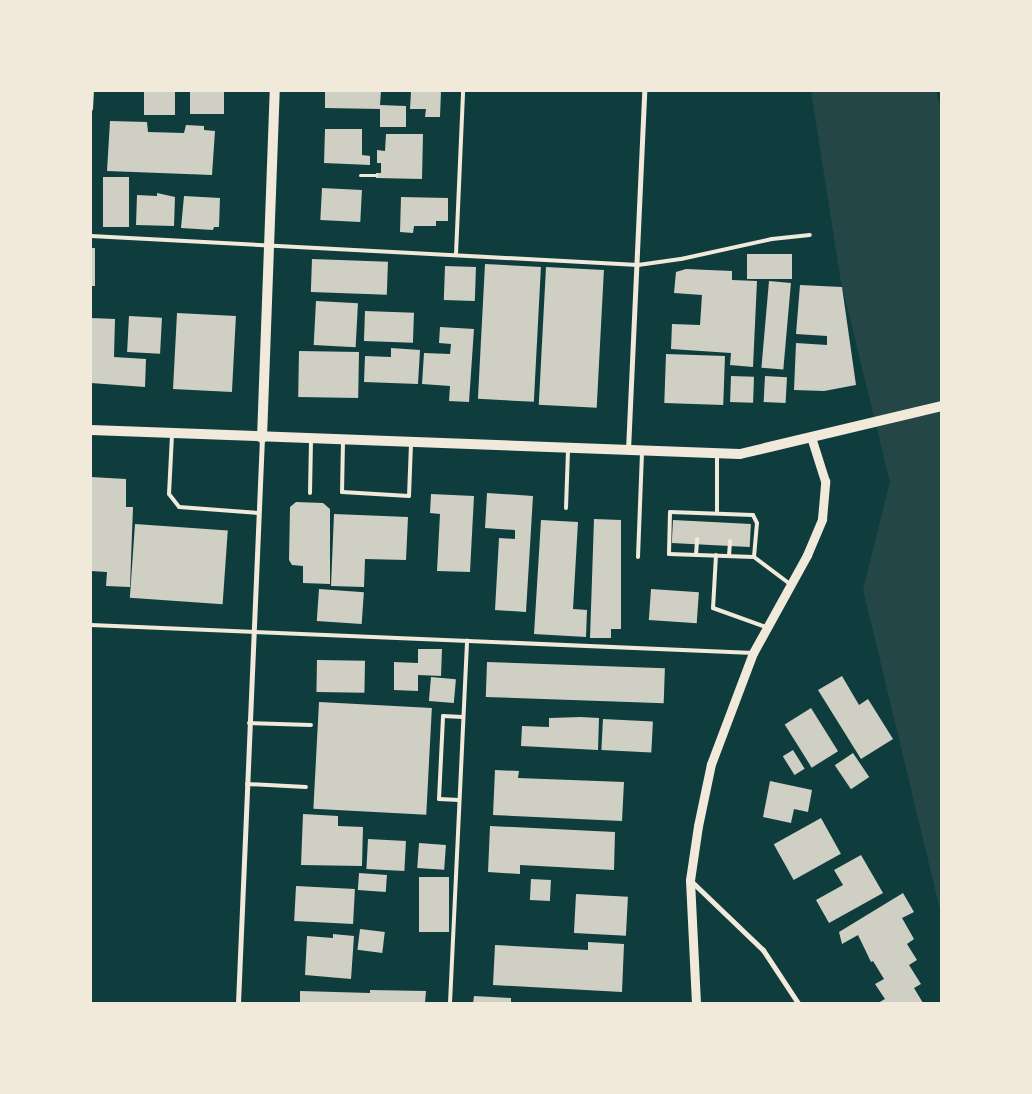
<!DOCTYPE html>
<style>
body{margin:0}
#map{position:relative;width:1032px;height:1094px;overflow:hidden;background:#0f3d3e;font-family:Lato,sans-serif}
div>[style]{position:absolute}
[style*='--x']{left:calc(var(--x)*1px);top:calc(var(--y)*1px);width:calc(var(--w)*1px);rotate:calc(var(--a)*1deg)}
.green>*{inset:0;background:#244646}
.building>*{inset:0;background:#cfcfc3;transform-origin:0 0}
.path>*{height:3px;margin:-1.5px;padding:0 1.5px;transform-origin:1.5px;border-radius:1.5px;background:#f1e9da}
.service>*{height:4px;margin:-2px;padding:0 2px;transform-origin:2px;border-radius:2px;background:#f1e9da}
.minor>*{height:5px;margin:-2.5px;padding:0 2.5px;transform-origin:2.5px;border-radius:2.5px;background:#f1e9da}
.tertiary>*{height:9px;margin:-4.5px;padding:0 4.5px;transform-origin:4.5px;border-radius:4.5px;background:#f1e9da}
.secondary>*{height:10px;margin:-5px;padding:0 5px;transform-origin:5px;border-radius:5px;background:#f1e9da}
span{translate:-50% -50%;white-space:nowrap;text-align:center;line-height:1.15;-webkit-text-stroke:4.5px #f1e9da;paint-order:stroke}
.frame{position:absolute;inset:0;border:92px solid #f1e9da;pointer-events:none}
</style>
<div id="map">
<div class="green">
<div style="clip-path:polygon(811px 91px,936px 91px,941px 110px,941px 914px,863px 589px,890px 482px,841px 282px)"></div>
</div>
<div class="building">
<div style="left:144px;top:91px;width:31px;height:24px"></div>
<div style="left:190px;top:91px;width:34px;height:23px"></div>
<div style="clip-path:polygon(325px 91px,381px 91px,380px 105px,406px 106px,406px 127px,380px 127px,380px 109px,325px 108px)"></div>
<div style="clip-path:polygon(411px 91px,441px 91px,440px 117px,425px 117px,426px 109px,410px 109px)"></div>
<div style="clip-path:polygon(110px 121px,147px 122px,148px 132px,184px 133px,186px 125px,204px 126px,204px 130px,215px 131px,212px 175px,107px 171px)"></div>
<div style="clip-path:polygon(325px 129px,362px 129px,362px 155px,370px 156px,370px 165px,324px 163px)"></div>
<div style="clip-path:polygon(386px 134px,423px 134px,422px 179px,376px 178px,376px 173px,381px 173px,381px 163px,377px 163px,377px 150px,385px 151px)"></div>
<div style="left:103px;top:177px;width:26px;height:50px"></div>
<div style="left:322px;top:188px;width:40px;height:32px;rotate:3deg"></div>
<div style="clip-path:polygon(157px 193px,175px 197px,174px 226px,136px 225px,137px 195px,157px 196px)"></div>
<div style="clip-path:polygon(184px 196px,220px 198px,219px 227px,214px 227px,213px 230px,181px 228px)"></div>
<div style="clip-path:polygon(401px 197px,448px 198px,448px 221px,436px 221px,436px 226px,414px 226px,413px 233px,400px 232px)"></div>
<div style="left:91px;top:248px;width:4px;height:38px"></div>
<div style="left:747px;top:254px;width:45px;height:25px"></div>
<div style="left:312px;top:259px;width:76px;height:33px;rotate:2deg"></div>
<div style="left:485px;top:264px;width:56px;height:135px;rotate:3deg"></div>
<div style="left:445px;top:266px;width:31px;height:34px;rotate:2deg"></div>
<div style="left:546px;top:267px;width:58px;height:138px;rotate:3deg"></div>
<div style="clip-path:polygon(686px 269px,732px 271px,732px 280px,757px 281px,753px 367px,730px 365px,731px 353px,671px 349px,672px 324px,700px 325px,702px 295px,674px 293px,676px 272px)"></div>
<div style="left:769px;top:281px;width:22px;height:87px;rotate:5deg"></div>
<div style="clip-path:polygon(800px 285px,842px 287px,856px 385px,824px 391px,794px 390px,796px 343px,827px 345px,827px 336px,796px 334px)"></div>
<div style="left:316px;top:301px;width:42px;height:44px;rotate:3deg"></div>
<div style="left:365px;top:311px;width:49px;height:30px;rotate:2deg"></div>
<div style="left:177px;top:313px;width:59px;height:76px;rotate:3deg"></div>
<div style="left:129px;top:316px;width:33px;height:36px;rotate:3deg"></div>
<div style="clip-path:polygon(91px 318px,115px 319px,114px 357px,146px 359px,145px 387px,91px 383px)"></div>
<div style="clip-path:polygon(440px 327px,474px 329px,469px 402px,449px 401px,450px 386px,422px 384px,424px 353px,450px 354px,451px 344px,439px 343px)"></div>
<div style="clip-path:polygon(391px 348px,420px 350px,418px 384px,364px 382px,365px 356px,391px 357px)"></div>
<div style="left:299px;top:351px;width:60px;height:46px;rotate:1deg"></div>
<div style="left:666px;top:354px;width:59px;height:49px;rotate:2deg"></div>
<div style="left:731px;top:376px;width:23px;height:26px;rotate:2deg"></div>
<div style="left:765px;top:376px;width:22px;height:26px;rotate:3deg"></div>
<div style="clip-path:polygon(91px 477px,126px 479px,126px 507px,133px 507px,130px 587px,106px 586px,107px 572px,91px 571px)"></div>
<div style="clip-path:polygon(487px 493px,533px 496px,526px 612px,495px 610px,499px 538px,515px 539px,515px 530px,485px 528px)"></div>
<div style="clip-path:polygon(431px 494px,474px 496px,470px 572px,437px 571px,440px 514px,430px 513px)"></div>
<div style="clip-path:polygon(296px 502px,323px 503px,330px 509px,330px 584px,303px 583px,303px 566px,292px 565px,289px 560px,290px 507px)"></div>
<div style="clip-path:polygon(334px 514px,408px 517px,406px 560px,365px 559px,364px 587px,331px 586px)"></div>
<div style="clip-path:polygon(594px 519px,621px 520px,621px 629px,611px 629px,611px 638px,590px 638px)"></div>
<div style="clip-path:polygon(541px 520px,578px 522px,573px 609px,587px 610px,586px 637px,534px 634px)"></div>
<div style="left:673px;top:520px;width:78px;height:23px;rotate:3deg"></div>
<div style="left:135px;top:524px;width:93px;height:74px;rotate:4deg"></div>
<div style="left:319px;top:589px;width:45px;height:32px;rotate:4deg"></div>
<div style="left:651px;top:589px;width:48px;height:31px;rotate:4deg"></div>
<div style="clip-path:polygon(418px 649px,442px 649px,441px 676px,418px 675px,418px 691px,394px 690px,394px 662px,418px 663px)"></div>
<div style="left:317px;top:660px;width:48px;height:32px;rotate:1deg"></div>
<div style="left:487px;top:662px;width:178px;height:35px;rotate:2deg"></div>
<div style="clip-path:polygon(842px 676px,859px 705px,868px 699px,893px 739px,861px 759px,818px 690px)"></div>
<div style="left:431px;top:677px;width:25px;height:24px;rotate:5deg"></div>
<div style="left:319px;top:702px;width:113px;height:107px;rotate:3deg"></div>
<div style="left:811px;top:708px;width:51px;height:31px;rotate:58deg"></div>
<div style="clip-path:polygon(581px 717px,599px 718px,598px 750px,521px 746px,522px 726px,549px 727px,549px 718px)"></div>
<div style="left:603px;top:719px;width:50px;height:31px;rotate:3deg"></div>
<div style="left:793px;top:750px;width:22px;height:12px;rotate:58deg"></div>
<div style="left:853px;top:753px;width:29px;height:22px;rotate:56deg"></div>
<div style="clip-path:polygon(495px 770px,519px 771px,518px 778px,624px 782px,622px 821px,493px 815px)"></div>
<div style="clip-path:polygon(770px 781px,812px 790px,808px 812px,794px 809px,791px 823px,763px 817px)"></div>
<div style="clip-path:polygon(303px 814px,338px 816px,338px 826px,363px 827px,362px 866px,301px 865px)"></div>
<div style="left:821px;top:818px;width:41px;height:54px;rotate:61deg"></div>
<div style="clip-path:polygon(490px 826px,615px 832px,614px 870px,520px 865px,520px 874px,488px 872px)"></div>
<div style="left:368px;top:839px;width:38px;height:30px;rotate:3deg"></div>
<div style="left:419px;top:843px;width:27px;height:25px;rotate:4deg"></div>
<div style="clip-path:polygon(861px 855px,883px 893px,829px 923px,816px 900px,843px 885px,834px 870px)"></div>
<div style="left:359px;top:873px;width:28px;height:17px;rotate:4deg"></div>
<div style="left:419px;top:877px;width:30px;height:55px"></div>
<div style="left:531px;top:879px;width:20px;height:21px;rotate:3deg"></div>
<div style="left:296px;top:886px;width:59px;height:35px;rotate:3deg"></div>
<div style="clip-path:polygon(903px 893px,914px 912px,902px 918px,914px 939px,907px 944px,917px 960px,909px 965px,921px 984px,914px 988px,923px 1003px,878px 1003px,885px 999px,875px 984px,884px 979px,873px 961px,871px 962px,858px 935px,842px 944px,839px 932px)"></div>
<div style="left:576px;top:894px;width:52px;height:39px;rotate:3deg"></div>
<div style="left:360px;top:929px;width:25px;height:21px;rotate:7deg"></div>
<div style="clip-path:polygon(333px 934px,354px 936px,351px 979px,305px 975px,307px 936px,333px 938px)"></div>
<div style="clip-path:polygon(588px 942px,624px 944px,622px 992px,493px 985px,495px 945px,588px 950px)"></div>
<div style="clip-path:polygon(370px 990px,426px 991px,425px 1003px,300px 1003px,300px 991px,370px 993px)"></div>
<div style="clip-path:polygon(474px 996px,511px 998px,511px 1003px,473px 1003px)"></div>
</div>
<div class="path">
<div style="--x:360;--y:175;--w:16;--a:0"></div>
</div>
<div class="service">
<div style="--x:91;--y:109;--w:18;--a:-87"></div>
<div style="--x:91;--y:236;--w:548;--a:3.03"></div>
<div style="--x:638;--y:265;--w:43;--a:-7.9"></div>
<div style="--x:681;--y:259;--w:93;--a:-12.4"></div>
<div style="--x:772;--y:239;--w:38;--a:-6"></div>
<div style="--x:456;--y:254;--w:163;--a:-87.5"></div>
<div style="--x:172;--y:435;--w:59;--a:92.9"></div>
<div style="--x:169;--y:494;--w:16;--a:52"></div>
<div style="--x:179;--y:507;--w:79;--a:4.3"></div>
<div style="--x:343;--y:441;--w:51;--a:91.1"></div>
<div style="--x:342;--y:492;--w:67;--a:3.4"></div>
<div style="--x:409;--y:496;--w:52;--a:-87.8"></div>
<div style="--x:310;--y:493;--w:53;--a:-88.9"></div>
<div style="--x:566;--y:508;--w:58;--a:-88"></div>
<div style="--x:717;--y:511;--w:57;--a:-90"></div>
<div style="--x:696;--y:555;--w:16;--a:-86"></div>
<div style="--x:716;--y:555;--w:53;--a:93.2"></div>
<div style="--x:713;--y:608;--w:56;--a:19.7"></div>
<div style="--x:729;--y:556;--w:15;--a:-86"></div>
<div style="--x:638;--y:557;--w:104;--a:-87.8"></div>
<div style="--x:754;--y:557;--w:34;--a:-85"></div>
<div style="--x:757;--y:523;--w:9;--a:-117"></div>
<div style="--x:753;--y:515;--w:83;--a:-177.9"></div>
<div style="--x:670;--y:512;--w:42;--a:91.4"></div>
<div style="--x:669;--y:554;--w:85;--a:2"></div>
<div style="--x:754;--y:557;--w:45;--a:36.9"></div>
<div style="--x:91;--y:625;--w:663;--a:2.42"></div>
<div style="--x:249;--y:723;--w:62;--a:1.8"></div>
<div style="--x:247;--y:784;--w:59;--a:2.9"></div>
<div style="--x:459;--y:800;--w:20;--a:-177"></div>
<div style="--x:439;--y:799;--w:83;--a:-87.2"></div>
<div style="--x:443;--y:716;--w:20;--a:3"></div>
<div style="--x:450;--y:1003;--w:363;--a:-87.3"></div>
</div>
<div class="minor">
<div style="--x:628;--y:450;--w:359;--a:-87.4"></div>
<div style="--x:690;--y:880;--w:101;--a:43.8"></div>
<div style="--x:763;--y:950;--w:64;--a:56.6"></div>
<div style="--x:238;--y:1003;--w:566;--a:-87.57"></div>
</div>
<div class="tertiary">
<div style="--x:696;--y:1003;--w:123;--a:-92.8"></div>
<div style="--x:690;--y:880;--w:55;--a:-81.6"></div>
<div style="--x:698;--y:826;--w:63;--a:-78.2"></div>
<div style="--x:711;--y:764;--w:119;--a:-69.3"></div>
<div style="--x:753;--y:653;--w:112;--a:-61.1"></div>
<div style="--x:807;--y:555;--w:39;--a:-67"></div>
<div style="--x:822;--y:519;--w:38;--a:-85"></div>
<div style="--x:825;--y:481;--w:43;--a:-107.6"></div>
</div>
<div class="secondary">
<div style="--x:91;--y:430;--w:649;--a:2.12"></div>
<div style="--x:740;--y:454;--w:207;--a:-13.4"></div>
<div style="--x:262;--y:438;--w:347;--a:-87.9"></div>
</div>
<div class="frame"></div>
</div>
